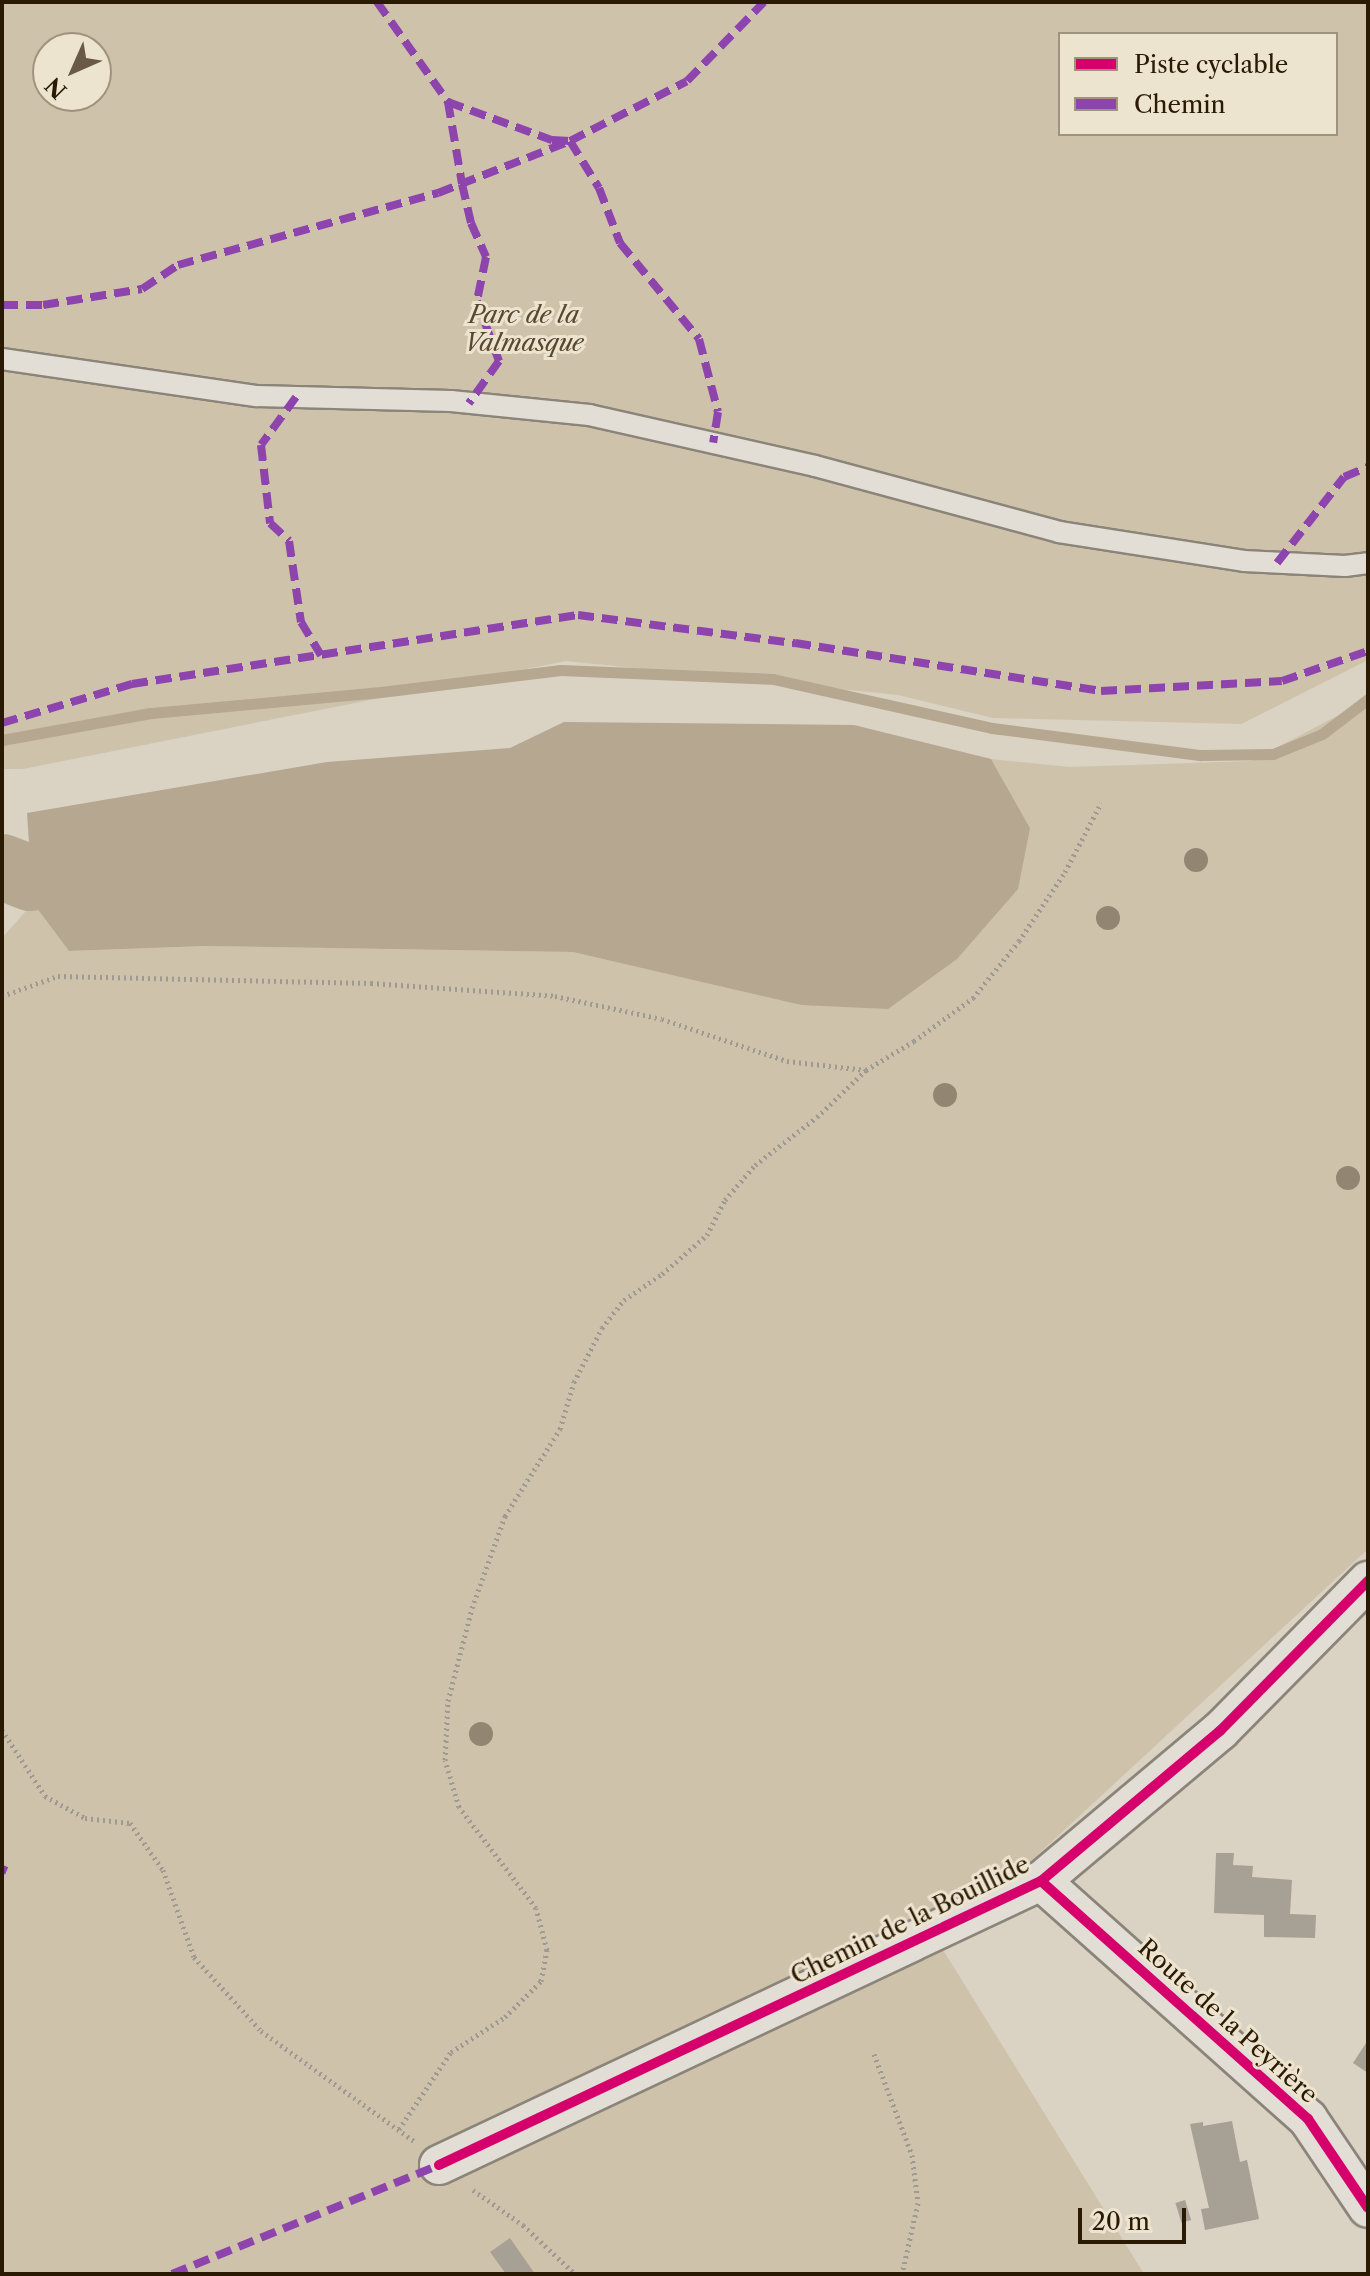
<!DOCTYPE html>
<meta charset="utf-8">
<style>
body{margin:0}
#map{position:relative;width:1370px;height:2276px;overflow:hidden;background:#dad2c2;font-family:"Libre Caslon Text",serif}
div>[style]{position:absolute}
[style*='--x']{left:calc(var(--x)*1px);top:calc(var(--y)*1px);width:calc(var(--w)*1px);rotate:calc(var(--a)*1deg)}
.green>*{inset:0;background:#cec2ab}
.water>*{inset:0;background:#b5a790}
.stream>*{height:11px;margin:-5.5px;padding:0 5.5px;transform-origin:5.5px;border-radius:5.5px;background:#b5a790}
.river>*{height:66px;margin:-33px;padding:0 33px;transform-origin:33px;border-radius:33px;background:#b5a790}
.building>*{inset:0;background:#a7a094;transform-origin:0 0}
.path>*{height:5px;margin-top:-2.5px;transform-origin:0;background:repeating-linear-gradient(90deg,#9e9a92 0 2px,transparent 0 6px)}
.roads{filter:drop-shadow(2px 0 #8b8479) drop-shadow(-2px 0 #8b8479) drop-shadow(0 2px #8b8479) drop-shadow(0 -2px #8b8479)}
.lane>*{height:20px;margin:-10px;padding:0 10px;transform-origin:10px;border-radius:10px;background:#e2ded6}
.street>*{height:38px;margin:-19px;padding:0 19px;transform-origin:19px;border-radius:19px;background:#e2ded6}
.quiet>*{height:8px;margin-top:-4px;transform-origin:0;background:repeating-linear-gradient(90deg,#8e44ad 0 16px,transparent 0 24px)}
.cycleway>*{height:10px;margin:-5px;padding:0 5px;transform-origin:5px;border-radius:5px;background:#d6006c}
.trees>*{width:24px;height:24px;margin:-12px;border-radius:50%;background:#928672}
span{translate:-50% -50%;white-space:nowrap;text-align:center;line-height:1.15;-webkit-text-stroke:6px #ede4d0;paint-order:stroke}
.park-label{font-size:24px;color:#584830;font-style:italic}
.street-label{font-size:24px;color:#2a1903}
.frame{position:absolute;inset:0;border:4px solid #2a1903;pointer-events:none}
.legend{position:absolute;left:1058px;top:32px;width:280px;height:104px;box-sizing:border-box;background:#ede4d0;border:2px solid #9f937e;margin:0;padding:10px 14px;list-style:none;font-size:24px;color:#2a1903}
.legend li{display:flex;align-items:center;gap:16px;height:40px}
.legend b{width:40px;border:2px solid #9f937e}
.north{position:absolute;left:32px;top:32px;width:80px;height:80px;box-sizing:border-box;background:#ede4d0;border:2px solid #9f937e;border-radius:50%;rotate:225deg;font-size:22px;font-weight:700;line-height:32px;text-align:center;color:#2a1903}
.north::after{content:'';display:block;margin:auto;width:28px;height:36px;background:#685a46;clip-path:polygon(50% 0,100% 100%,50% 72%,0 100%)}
.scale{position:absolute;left:1078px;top:2208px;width:108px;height:36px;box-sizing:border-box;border:4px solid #2a1903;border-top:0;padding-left:10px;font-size:24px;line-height:28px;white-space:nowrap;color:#2a1903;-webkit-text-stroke:6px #ede4d0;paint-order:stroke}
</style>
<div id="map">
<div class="green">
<div style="clip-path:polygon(evenodd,2px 2px,1368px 2px,1368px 660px,1241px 724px,993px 718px,898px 695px,566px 661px,23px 769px,2px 769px,2px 2px,1060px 34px,1336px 34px,1336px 134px,1060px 134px,1060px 34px,2px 2px,48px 48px,96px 48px,96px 96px,48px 96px,48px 48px)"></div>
<div style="clip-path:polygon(1368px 700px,1368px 1549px,940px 1945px,1144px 2274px,2px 2274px,2px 938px,33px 903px,69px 951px,204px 946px,573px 952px,801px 1005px,1030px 828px,991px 759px,1070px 767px,1251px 761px)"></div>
</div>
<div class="water">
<div style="clip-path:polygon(564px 722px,854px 725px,991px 759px,1030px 828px,1018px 889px,957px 959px,888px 1009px,801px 1005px,573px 952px,204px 946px,69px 951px,33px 903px,27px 813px,327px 762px,510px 748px)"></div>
</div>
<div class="stream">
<div style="--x:2;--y:740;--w:151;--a:-10.3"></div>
<div style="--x:151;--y:713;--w:231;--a:-5.2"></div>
<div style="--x:381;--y:692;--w:181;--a:-7"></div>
<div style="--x:561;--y:670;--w:212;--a:2.4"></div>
<div style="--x:773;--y:679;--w:224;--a:12.6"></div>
<div style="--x:992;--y:728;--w:211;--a:7.4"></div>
<div style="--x:1201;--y:755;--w:72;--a:-0.8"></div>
<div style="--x:1273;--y:754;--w:53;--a:-22.2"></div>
<div style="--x:1322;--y:734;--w:58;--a:-37.3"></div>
</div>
<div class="river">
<div style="--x:2;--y:867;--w:31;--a:21"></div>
</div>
<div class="building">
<div style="clip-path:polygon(1216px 1853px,1234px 1853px,1233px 1865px,1253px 1866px,1252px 1877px,1292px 1880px,1290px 1914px,1316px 1915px,1315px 1938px,1264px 1937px,1264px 1915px,1214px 1913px)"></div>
<div style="clip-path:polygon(1368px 2040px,1368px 2073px,1353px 2063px)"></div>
<div style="clip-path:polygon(1232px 2121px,1240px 2162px,1247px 2160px,1259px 2219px,1205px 2230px,1201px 2209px,1209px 2208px,1190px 2124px,1203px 2122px,1203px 2126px)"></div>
<div style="left:1185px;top:2200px;width:21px;height:10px;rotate:73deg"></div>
<div style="clip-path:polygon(510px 2238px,535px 2274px,506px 2274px,490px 2252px)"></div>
</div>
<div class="path">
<div style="--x:2;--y:996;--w:59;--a:-19.7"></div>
<div style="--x:58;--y:976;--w:313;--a:1.3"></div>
<div style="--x:371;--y:983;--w:184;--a:4"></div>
<div style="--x:555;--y:996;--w:109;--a:12.1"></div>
<div style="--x:662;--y:1019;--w:132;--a:18.6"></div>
<div style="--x:787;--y:1061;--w:79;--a:6.6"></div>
<div style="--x:2;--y:1730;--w:79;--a:56.9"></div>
<div style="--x:45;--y:1796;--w:46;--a:28.8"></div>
<div style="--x:85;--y:1818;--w:45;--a:6.3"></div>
<div style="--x:130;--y:1823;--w:57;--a:54.9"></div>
<div style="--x:163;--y:1870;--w:92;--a:70.4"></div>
<div style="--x:194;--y:1957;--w:100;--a:47.8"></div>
<div style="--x:261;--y:2031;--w:188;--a:35.7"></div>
<div style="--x:874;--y:2054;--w:108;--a:69.4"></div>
<div style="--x:912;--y:2155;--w:48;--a:82.9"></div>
<div style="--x:918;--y:2203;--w:73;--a:102.7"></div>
<div style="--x:399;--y:2129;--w:93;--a:-56"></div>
<div style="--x:451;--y:2052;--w:64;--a:-32.9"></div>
<div style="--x:505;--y:2017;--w:51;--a:-45"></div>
<div style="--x:541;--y:1981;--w:32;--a:-79"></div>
<div style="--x:547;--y:1950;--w:43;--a:-104.7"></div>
<div style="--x:536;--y:1908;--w:127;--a:-127.3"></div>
<div style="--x:459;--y:1807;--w:49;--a:-106.6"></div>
<div style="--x:445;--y:1760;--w:59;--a:-87.1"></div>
<div style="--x:448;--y:1701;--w:96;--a:-75.5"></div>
<div style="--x:472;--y:1608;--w:98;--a:-70.3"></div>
<div style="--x:505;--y:1516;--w:103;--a:-57.7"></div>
<div style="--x:560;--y:1429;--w:49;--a:-73.4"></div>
<div style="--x:574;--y:1382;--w:61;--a:-62.6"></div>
<div style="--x:602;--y:1328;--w:36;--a:-52"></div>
<div style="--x:624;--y:1300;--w:46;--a:-34.4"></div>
<div style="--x:662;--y:1274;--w:60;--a:-40.9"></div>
<div style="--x:707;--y:1235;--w:39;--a:-63"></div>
<div style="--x:725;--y:1200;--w:46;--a:-49.4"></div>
<div style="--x:755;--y:1165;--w:78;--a:-37.7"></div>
<div style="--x:817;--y:1117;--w:68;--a:-43.8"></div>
<div style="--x:866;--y:1070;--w:56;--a:-31.1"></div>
<div style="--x:914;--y:1041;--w:73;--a:-36.1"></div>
<div style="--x:973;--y:998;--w:73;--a:-51.1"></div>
<div style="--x:1019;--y:941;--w:83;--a:-56.3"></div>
<div style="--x:1065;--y:872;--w:78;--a:-62.4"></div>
<div style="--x:473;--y:2190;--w:61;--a:35"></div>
<div style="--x:523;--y:2225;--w:71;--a:43.3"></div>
</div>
<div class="roads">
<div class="lane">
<div style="--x:2;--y:359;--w:258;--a:8.3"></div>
<div style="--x:257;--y:396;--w:194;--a:1.5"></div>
<div style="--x:451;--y:401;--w:139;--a:5.8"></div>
<div style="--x:589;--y:415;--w:232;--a:12.7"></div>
<div style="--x:815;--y:466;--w:253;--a:15.1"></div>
<div style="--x:1059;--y:532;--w:187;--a:8.9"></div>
<div style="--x:1244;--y:561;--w:101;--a:2.8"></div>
<div style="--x:1345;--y:566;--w:23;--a:-7"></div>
</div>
<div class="street">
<div style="--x:1041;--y:1881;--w:358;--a:41.7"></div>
<div style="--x:1308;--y:2119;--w:107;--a:56"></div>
<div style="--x:439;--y:2165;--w:666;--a:-25.26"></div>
<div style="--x:1041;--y:1881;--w:234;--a:-40"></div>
<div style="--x:1220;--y:1731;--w:211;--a:-45.4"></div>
</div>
</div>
<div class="quiet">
<div style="--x:377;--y:2;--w:123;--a:54.6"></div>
<div style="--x:448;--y:102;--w:111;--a:20.1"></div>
<div style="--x:552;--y:140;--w:18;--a:3"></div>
<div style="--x:570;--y:141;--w:55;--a:58.3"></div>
<div style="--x:599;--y:188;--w:59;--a:69.1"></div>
<div style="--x:620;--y:243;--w:124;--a:50.5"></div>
<div style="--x:699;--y:339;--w:75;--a:75.4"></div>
<div style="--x:718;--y:412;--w:31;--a:99"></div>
<div style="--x:448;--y:102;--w:83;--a:80.3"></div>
<div style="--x:462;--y:184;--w:40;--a:77"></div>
<div style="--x:471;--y:223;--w:37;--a:66"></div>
<div style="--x:486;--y:257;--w:45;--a:101.6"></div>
<div style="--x:477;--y:301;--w:64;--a:69.9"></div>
<div style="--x:499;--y:361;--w:52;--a:125.5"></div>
<div style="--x:2;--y:305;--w:41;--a:0"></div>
<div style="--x:43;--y:305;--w:100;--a:-9.2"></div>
<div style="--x:142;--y:289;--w:43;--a:-33.7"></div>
<div style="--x:178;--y:265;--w:270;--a:-15.5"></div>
<div style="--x:438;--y:193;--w:142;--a:-21.5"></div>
<div style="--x:570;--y:141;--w:131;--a:-27.1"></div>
<div style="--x:687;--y:81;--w:110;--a:-45.7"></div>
<div style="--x:296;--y:397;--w:59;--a:126.1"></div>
<div style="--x:261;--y:445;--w:79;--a:83.4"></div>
<div style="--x:270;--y:523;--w:26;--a:43"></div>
<div style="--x:289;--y:541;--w:82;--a:81.6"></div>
<div style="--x:301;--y:622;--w:39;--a:59"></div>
<div style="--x:1277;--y:563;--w:109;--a:-52.1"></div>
<div style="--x:1344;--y:477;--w:26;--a:-23"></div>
<div style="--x:2;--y:723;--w:136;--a:-16.7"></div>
<div style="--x:132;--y:684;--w:451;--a:-8.8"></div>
<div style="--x:578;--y:615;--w:219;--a:7.4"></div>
<div style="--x:795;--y:643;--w:310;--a:8.9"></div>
<div style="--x:1101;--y:691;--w:181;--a:-3.2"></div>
<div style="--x:1282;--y:681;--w:91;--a:-19.2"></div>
<div style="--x:2;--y:1869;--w:5;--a:22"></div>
<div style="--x:172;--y:2274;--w:288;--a:-22.2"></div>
</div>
<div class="cycleway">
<div style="--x:1041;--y:1881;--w:358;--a:41.7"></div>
<div style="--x:1308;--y:2119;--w:107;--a:56"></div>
<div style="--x:439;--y:2165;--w:666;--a:-25.26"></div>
<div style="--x:1041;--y:1881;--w:234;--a:-40"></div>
<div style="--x:1220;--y:1731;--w:211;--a:-45.4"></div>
</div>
<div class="trees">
<div style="left:1196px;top:860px"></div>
<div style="left:1108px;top:918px"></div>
<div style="left:945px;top:1095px"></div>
<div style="left:1348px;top:1178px"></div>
<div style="left:481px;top:1734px"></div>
</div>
<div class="park-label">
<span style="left:524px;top:329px">Parc de la<br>Valmasque</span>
</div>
<div class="street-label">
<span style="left:910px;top:1920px;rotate:-26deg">Chemin de la Bouillide</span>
<span style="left:1228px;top:2021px;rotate:42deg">Route de la Peyrière</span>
</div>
<div class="frame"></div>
<ul class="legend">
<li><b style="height:10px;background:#d6006c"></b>Piste cyclable</li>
<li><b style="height:10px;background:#8e44ad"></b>Chemin</li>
</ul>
<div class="north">N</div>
<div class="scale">20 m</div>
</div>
